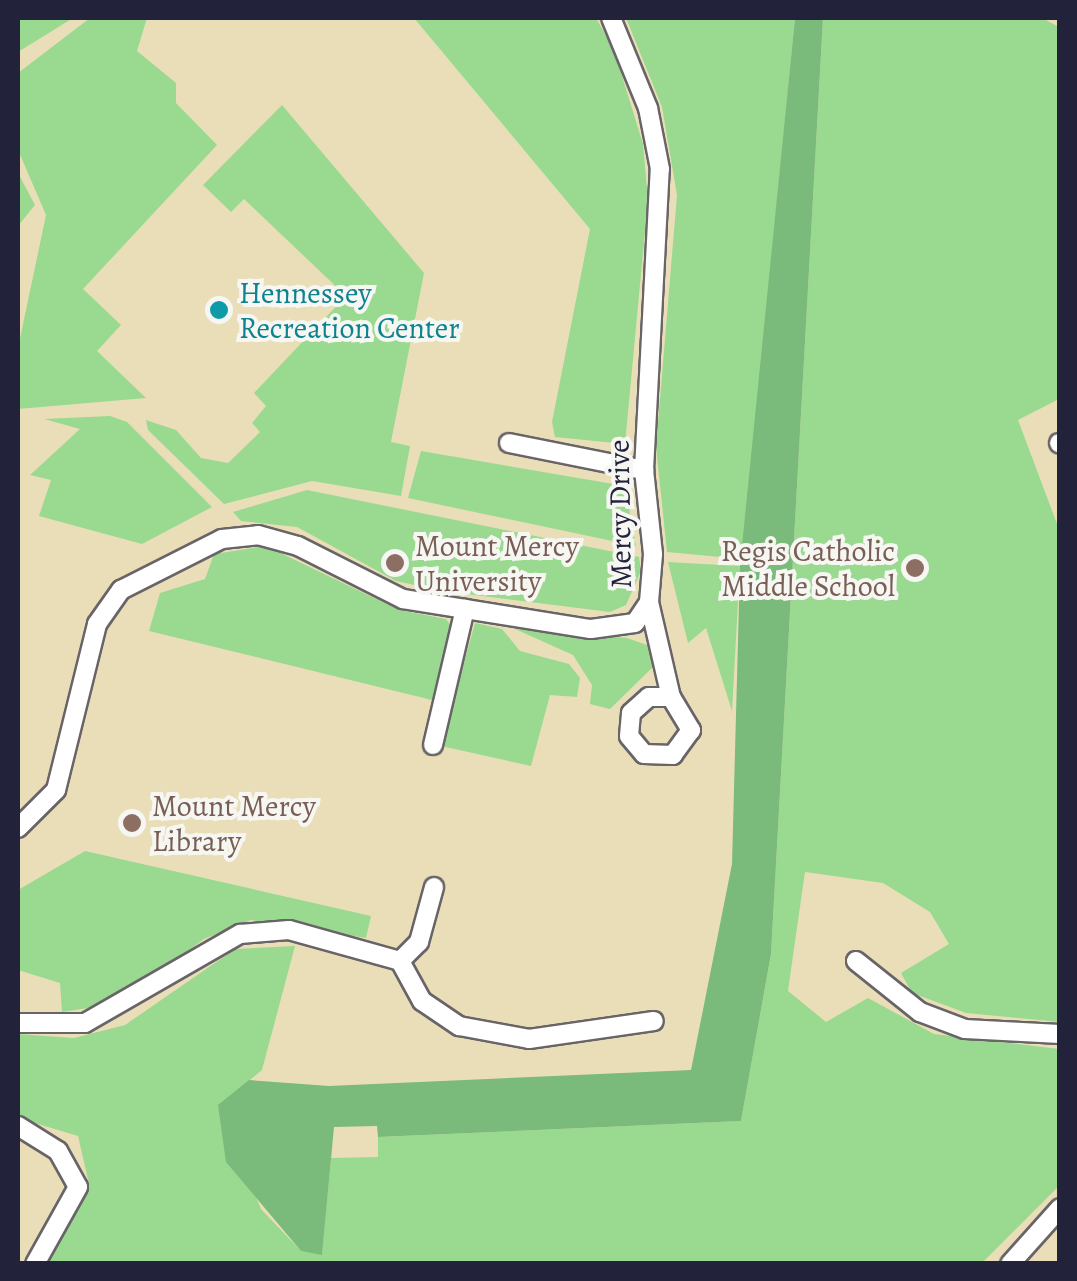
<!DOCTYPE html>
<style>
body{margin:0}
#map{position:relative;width:1077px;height:1281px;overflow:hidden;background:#eadeb9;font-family:Alegreya,serif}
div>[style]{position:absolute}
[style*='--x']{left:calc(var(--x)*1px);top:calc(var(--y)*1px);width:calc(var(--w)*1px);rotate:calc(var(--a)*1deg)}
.green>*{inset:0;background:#99da90}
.forest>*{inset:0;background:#7aba7a}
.roads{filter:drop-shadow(2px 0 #686467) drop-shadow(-2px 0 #686467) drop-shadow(0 2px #686467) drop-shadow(0 -2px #686467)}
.service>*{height:18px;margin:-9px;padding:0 9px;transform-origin:9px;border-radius:9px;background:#fff}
.dots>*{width:28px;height:28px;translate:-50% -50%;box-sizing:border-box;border:5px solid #f6f6f2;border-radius:50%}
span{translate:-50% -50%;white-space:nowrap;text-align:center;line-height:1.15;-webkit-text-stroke:8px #f6f6f2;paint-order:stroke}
.culture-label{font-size:30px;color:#0d838f}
.left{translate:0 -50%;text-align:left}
.street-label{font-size:30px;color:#22223b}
.education-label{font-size:30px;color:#785e54}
.right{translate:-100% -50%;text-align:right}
.frame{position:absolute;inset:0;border:20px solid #22223b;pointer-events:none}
</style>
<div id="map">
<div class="green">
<div style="clip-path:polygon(18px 18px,73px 18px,18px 52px)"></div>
<div style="clip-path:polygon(90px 18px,147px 18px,137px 51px,176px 83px,176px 103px,217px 145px,83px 289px,121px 325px,97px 351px,146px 398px,18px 409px,18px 348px,46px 215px,18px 150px,18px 73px)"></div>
<div style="clip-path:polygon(414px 18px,596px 18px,614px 50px,643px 144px,648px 200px,625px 444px,555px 437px,552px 422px,590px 229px)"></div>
<div style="clip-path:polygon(626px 18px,795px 18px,742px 559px,667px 552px,656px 447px,677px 195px,662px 107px)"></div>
<div style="clip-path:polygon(823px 18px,1042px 18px,1059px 27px,1059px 399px,1018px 420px,1059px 529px,1059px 1022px,966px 1013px,912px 993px,901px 973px,949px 944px,930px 912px,883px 883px,805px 872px,788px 991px,826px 1022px,868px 998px,934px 1034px,1059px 1049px,1059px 1186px,982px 1263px,48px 1263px,89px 1184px,78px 1136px,18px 1118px,18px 1034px,74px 1038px,125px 1025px,235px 949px,295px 946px,262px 1070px,218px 1106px,261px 1209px,301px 1251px,322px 1254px,331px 1158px,378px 1157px,378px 1137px,741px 1121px,771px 954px)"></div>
<div style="clip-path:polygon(282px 105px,424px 273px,391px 442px,410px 446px,401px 496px,312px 481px,224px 504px,148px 430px,146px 420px,176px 430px,201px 458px,228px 463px,260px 432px,252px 423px,266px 406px,254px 393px,346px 296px,244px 199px,231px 212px,203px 185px)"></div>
<div style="clip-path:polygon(18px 173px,35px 205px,18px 226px)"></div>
<div style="clip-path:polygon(110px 416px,127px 422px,212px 507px,142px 544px,39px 516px,51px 480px,30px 475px,80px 429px,44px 419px)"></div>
<div style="clip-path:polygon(421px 451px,625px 486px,636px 546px,408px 498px)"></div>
<div style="clip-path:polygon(307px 490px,639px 557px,641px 571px,626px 605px,610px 612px,442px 591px,396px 581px,297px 527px,241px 521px,233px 512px)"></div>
<div style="clip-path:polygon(266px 546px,399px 610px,446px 619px,452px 627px,432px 700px,149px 631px,160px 593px,205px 579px,214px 554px)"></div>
<div style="clip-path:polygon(668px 562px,740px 566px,732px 711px,706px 628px,688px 643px)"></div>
<div style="clip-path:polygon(475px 623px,502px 629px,520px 651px,569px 664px,580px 678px,577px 697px,550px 695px,531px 766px,441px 746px)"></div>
<div style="clip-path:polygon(515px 629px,627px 638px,650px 646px,657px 663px,610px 709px,590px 704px,592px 685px,573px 655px)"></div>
<div style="clip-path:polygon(85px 851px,371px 916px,366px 938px,251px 920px,204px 939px,115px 1004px,62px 1012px,60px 983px,18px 970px,18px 890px)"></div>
</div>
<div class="forest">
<div style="clip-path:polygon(795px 18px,823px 18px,771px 954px,741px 1121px,378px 1137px,377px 1126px,334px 1127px,322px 1255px,301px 1251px,226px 1162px,218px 1105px,249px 1080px,329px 1086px,691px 1070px,732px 864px,740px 566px)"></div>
</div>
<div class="roads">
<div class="service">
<div style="--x:509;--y:443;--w:138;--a:11.3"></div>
<div style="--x:1059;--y:443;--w:1;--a:45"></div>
<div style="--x:649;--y:602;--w:98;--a:77"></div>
<div style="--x:671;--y:697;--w:39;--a:59"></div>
<div style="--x:691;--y:730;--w:31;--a:126"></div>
<div style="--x:673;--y:755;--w:29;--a:-178"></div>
<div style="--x:644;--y:754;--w:23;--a:-130"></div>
<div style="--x:629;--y:736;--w:23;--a:-85"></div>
<div style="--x:631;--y:713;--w:24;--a:-42"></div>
<div style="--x:649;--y:697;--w:22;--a:0"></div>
<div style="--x:433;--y:745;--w:140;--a:-76.8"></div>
<div style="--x:18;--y:828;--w:54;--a:-45"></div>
<div style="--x:56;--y:790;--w:171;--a:-76.1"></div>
<div style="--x:97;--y:624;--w:42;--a:-54.8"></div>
<div style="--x:121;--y:590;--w:113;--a:-26.8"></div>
<div style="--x:222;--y:539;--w:36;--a:-6"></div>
<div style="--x:258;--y:535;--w:41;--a:15.4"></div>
<div style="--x:298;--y:546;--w:118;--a:26.8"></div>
<div style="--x:403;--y:599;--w:190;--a:9.1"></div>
<div style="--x:591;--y:629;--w:44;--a:-7.8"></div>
<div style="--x:635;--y:623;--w:25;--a:-56"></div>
<div style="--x:649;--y:602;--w:48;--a:-85.2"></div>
<div style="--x:653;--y:554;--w:84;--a:-96.1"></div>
<div style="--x:644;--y:470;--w:301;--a:-87"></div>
<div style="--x:660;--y:169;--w:62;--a:-101.1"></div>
<div style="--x:648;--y:108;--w:97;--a:-112.3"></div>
<div style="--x:400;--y:961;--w:46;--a:61.2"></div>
<div style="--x:422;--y:1001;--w:45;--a:34"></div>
<div style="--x:459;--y:1026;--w:71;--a:10.5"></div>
<div style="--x:529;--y:1039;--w:126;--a:-8.2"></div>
<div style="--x:400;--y:961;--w:27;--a:-45"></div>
<div style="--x:419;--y:942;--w:57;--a:-74.7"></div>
<div style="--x:856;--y:961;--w:82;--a:38.6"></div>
<div style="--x:920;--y:1012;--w:48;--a:20.7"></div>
<div style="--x:965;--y:1029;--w:95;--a:3"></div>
<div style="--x:18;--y:1023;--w:67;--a:0"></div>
<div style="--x:85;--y:1023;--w:179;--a:-29.9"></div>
<div style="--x:240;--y:934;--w:49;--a:-4.7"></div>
<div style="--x:289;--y:930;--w:115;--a:15.6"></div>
<div style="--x:18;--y:1126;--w:47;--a:32"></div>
<div style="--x:58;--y:1151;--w:41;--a:60.9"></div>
<div style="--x:78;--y:1187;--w:88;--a:119.2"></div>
<div style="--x:1010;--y:1264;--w:75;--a:-48.2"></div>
</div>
</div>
<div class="dots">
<div style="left:219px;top:310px;background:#0f9aa8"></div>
<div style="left:395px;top:563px;background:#8d6e63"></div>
<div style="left:915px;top:568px;background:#8d6e63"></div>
<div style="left:132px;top:823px;background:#8d6e63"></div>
</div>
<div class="culture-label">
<span class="left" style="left:239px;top:310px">Hennessey<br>Recreation Center</span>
</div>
<div class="street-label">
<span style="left:620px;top:514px;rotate:-91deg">Mercy Drive</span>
</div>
<div class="education-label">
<span class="left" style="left:415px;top:563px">Mount Mercy<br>University</span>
<span class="right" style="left:895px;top:568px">Regis Catholic<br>Middle School</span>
<span class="left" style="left:152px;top:823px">Mount Mercy<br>Library</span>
</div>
<div class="frame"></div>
</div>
